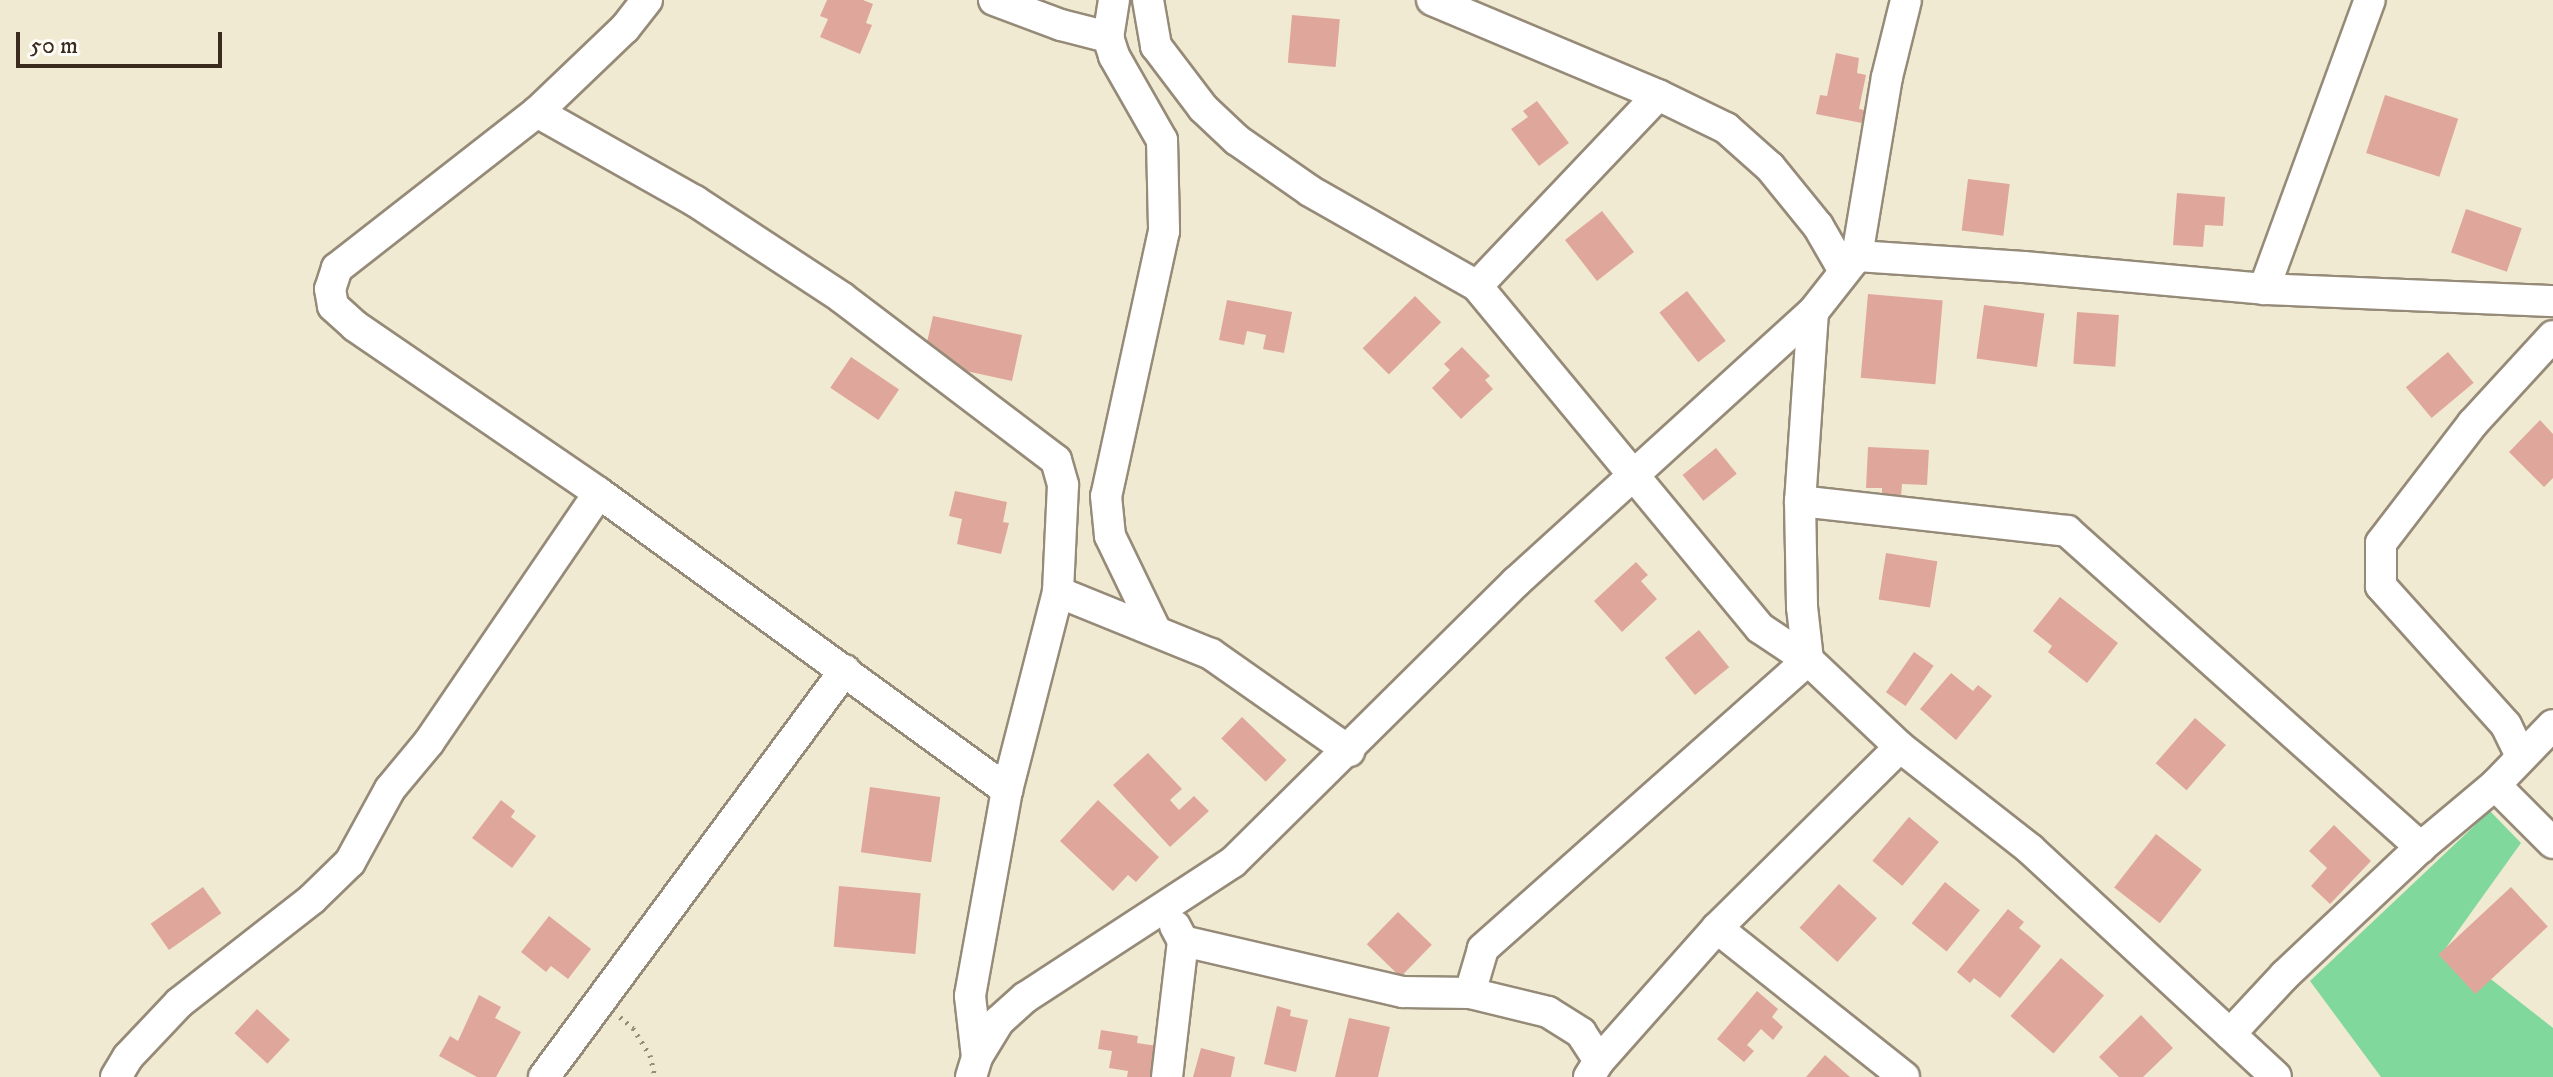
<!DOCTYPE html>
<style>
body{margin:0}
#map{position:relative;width:2553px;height:1077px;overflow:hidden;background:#f1ead2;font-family:"IM FELL DW Pica",serif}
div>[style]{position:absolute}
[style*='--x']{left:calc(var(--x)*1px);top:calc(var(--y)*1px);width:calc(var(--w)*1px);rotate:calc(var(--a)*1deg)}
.green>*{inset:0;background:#81d89d}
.building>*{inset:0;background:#dfa79c;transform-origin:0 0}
.path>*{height:5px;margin-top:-2.5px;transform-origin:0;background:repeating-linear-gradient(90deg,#968a78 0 2px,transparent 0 8px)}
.roads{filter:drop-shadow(2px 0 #968a78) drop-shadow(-2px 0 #968a78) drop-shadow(0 2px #968a78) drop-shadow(0 -2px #968a78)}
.minor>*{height:30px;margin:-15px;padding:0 15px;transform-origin:15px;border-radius:15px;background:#fff}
span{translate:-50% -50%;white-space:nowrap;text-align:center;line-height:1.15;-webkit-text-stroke:8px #fdfcf7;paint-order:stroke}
.scale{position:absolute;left:16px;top:32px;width:206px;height:36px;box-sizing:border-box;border:4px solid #3b2a1e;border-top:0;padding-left:10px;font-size:24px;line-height:28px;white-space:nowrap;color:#3b2a1e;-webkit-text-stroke:6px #fdfcf7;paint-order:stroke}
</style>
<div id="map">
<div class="green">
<div style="clip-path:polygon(2490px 811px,2521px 843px,2440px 956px,2492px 980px,2553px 1028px,2553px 1077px,2381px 1077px,2310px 981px)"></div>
</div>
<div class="building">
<div style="clip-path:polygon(827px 0,863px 0,873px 4px,866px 23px,872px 25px,860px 54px,820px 37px,828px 19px,820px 16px)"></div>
<div style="left:1292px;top:15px;width:48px;height:48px;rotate:5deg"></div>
<div style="clip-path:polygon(1836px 53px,1859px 58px,1857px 73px,1866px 75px,1859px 109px,1865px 110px,1862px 123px,1816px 114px,1820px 95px,1827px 96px)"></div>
<div style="left:2385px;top:95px;width:77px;height:61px;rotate:18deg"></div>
<div style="clip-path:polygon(1537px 101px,1569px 143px,1539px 166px,1511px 129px,1528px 117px,1523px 111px)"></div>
<div style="left:1968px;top:179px;width:42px;height:52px;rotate:7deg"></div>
<div style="clip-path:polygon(2177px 193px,2225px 197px,2223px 226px,2205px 225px,2203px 247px,2173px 245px)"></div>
<div style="left:2466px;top:209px;width:59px;height:46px;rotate:19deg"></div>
<div style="left:1602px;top:211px;width:52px;height:47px;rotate:52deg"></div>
<div style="left:1687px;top:291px;width:63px;height:35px;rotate:52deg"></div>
<div style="left:1868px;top:294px;width:75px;height:84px;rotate:5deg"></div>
<div style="left:1415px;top:296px;width:37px;height:74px;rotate:45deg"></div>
<div style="clip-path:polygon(1227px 300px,1292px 312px,1284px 353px,1263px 349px,1266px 335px,1247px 331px,1244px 345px,1219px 340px)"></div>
<div style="left:1984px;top:305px;width:61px;height:54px;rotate:8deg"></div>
<div style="left:2077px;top:312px;width:42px;height:52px;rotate:4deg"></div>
<div style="clip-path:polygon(933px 316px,1022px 335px,1012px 381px,943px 366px,946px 356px,925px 351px)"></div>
<div style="clip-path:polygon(1462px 347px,1490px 376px,1485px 380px,1493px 389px,1461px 419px,1432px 388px,1450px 370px,1444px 364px)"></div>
<div style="left:2448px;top:352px;width:40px;height:55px;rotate:50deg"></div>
<div style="left:851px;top:357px;width:58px;height:37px;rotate:34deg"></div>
<div style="clip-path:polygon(2540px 420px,2553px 434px,2553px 478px,2544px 487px,2509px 452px)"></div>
<div style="clip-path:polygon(1868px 447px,1929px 450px,1927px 485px,1902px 484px,1901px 497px,1882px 496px,1882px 488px,1866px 488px)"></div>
<div style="left:1716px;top:448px;width:33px;height:43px;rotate:51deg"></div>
<div style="clip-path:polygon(955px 491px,1007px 502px,1003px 522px,1009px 523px,1001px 554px,957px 544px,962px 519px,949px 516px)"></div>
<div style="left:1886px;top:553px;width:52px;height:47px;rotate:9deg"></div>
<div style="clip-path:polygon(1636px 562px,1648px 575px,1641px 581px,1657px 599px,1622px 632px,1594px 601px)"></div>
<div style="clip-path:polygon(2060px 597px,2118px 643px,2087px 683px,2048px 652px,2052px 646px,2033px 631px)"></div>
<div style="left:1699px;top:630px;width:48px;height:44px;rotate:51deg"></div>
<div style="left:1914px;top:652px;width:24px;height:49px;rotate:35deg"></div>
<div style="clip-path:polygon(1951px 673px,1973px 691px,1978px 685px,1992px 696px,1956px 740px,1920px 709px)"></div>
<div style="left:1242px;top:717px;width:62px;height:30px;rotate:44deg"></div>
<div style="left:2195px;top:718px;width:41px;height:60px;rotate:41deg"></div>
<div style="clip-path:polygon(1148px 753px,1182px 789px,1170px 800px,1179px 810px,1194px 796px,1209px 811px,1170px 847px,1113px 785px)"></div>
<div style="left:870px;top:787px;width:71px;height:66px;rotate:8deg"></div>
<div style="clip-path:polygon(501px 800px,515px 811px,511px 817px,536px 836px,512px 868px,472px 838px)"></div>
<div style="clip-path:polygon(1098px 800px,1159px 857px,1136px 882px,1128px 875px,1113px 891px,1060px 841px)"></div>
<div style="left:1909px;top:817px;width:39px;height:57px;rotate:40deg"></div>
<div style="clip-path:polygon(2334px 825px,2371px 861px,2330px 904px,2311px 886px,2327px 868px,2309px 851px)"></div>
<div style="left:2156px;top:834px;width:58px;height:68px;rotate:38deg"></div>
<div style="left:1945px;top:882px;width:45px;height:53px;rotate:39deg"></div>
<div style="left:1839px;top:884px;width:51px;height:59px;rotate:42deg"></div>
<div style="left:839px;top:886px;width:82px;height:61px;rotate:5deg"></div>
<div style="left:203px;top:887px;width:32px;height:64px;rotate:55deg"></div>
<div style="left:2511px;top:887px;width:54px;height:99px;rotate:47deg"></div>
<div style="clip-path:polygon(2008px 909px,2024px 922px,2019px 928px,2041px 946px,2000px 998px,1974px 978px,1970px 983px,1957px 972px)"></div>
<div style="left:1398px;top:912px;width:47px;height:45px;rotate:44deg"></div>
<div style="clip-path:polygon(549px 916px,591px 949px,568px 979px,551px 966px,546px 972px,521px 952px)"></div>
<div style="left:2061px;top:958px;width:57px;height:77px;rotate:41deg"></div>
<div style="clip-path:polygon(1757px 991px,1778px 1009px,1772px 1017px,1783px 1027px,1773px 1040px,1761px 1029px,1747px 1045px,1754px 1051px,1744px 1062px,1717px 1039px)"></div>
<div style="clip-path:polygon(479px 995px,501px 1007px,495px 1018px,521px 1032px,496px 1077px,477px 1077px,439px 1056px,450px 1036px,458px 1041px)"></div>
<div style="clip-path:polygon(1277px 1006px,1291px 1010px,1290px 1016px,1308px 1020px,1296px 1072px,1264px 1064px)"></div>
<div style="left:257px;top:1009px;width:45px;height:33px;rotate:43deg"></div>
<div style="clip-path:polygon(2141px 1015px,2173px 1048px,2143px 1077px,2119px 1077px,2099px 1057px)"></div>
<div style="clip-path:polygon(1349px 1018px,1390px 1027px,1378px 1077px,1335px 1077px)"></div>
<div style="clip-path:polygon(1101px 1030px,1138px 1036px,1137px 1043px,1157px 1046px,1151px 1077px,1127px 1077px,1128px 1071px,1109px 1068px,1112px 1051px,1098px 1049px)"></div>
<div style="clip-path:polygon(1201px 1048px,1235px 1057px,1231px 1077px,1193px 1077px)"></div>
<div style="clip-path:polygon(1825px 1055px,1850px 1077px,1806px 1077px)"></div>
</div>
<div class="path">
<div style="--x:620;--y:1017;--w:17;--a:40"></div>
<div style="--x:633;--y:1028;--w:32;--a:58"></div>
<div style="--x:650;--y:1055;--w:23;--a:77"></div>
</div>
<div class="roads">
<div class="minor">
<div style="--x:647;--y:0;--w:36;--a:128"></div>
<div style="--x:625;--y:28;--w:122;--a:136.3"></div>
<div style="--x:537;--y:112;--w:254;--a:142"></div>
<div style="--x:337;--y:268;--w:22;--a:108"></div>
<div style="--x:330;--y:289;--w:17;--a:80"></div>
<div style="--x:333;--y:306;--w:30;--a:42"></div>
<div style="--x:355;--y:326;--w:296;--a:34.4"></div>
<div style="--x:599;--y:493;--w:505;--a:36.05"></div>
<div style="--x:994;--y:0;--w:72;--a:20.5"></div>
<div style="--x:1061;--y:25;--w:49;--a:14.3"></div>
<div style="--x:1114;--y:0;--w:37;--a:99"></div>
<div style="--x:1108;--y:37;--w:20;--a:72"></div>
<div style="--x:1114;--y:56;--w:97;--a:60.3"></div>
<div style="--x:1162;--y:140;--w:91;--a:88.7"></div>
<div style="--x:1164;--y:231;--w:271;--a:102.3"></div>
<div style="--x:1106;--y:496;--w:40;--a:84.3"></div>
<div style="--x:1110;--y:536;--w:103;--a:64.2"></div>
<div style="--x:1148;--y:0;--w:47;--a:80.1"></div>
<div style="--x:1156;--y:46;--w:78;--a:52.8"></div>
<div style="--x:1203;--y:108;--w:47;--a:43.3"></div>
<div style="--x:1237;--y:140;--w:89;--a:34.9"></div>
<div style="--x:1310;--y:191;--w:192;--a:29.6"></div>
<div style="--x:1477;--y:286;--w:444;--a:50.4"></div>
<div style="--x:1760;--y:628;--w:58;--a:33.7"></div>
<div style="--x:1808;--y:660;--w:435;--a:138.4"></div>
<div style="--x:1483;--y:949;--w:46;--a:106.5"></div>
<div style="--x:1432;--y:0;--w:245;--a:22.8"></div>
<div style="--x:1658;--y:95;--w:76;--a:25.9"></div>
<div style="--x:1726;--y:128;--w:59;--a:41.6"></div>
<div style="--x:1770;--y:167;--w:76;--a:50.9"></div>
<div style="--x:1818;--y:226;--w:52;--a:60"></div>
<div style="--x:537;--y:112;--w:181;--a:29.4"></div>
<div style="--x:695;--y:201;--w:175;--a:33.3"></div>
<div style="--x:841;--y:297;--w:270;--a:37.2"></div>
<div style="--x:1056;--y:460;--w:26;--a:74"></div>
<div style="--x:1063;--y:485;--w:107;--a:92.7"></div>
<div style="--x:1058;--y:592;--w:204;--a:104.4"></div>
<div style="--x:1007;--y:790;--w:209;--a:100.2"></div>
<div style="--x:970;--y:996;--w:61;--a:83.5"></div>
<div style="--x:1857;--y:256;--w:181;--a:-80.5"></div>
<div style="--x:1887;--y:77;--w:79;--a:-76.1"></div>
<div style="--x:1477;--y:286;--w:263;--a:-46.5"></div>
<div style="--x:2264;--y:289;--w:308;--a:-69.9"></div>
<div style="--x:1813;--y:312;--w:189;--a:93.9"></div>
<div style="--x:1800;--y:501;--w:106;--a:88.9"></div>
<div style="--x:1802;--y:607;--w:53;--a:83.5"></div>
<div style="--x:1808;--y:660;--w:127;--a:43.4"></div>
<div style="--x:1900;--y:747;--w:165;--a:38.1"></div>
<div style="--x:2030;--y:849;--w:335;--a:42.8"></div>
<div style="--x:1800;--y:501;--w:269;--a:6.4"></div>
<div style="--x:2067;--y:531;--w:475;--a:41.8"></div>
<div style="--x:1058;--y:592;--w:165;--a:22.1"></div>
<div style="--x:1211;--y:654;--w:169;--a:35.1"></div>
<div style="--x:2521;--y:756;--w:34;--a:-116"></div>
<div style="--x:2506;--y:725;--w:187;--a:-132"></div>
<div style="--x:2381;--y:586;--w:43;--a:-90"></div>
<div style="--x:2381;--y:543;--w:151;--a:-52.5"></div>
<div style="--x:2473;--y:423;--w:118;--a:-47.4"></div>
<div style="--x:2495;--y:785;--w:82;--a:45"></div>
<div style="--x:1717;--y:928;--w:239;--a:38.5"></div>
<div style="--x:1183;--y:941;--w:226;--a:13.1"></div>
<div style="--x:1403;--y:992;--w:67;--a:0.9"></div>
<div style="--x:1470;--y:993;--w:80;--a:13.7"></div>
<div style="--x:1548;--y:1012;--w:39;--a:32"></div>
<div style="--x:1581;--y:1033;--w:33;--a:57"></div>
<div style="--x:2230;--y:1034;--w:81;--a:-47"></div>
<div style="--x:2285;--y:975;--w:187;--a:-43.3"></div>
<div style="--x:2421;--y:847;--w:97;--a:-40"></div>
<div style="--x:2495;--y:785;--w:83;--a:-46"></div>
<div style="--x:116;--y:1077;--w:23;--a:-59"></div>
<div style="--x:128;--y:1057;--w:74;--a:-46.6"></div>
<div style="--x:179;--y:1003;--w:169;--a:-38"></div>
<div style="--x:312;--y:899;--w:53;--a:-44.2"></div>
<div style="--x:350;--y:862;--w:83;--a:-61.3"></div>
<div style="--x:390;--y:789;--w:61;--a:-50.3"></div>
<div style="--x:429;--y:742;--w:301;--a:-55.7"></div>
<div style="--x:544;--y:1077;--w:506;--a:-53.51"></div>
<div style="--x:971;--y:1077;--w:21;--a:-73"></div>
<div style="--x:977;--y:1057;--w:42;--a:-58.6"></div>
<div style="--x:999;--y:1021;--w:36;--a:-42"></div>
<div style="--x:1026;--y:997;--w:247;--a:-33.1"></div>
<div style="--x:1233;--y:862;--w:398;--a:-44.7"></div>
<div style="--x:1516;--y:582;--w:401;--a:-42.3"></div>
<div style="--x:1813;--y:312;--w:71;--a:-51.8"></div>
<div style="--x:1857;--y:256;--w:167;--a:3.8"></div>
<div style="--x:2024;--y:267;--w:241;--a:5.2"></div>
<div style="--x:2264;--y:289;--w:289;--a:2.4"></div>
<div style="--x:1167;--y:1077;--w:137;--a:-83.3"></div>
<div style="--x:1183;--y:941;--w:17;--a:-118"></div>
<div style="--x:1589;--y:1077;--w:19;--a:-58"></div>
<div style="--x:1599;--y:1061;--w:178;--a:-48.4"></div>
<div style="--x:1717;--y:928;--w:257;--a:-44.7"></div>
</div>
</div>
<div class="scale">50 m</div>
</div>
